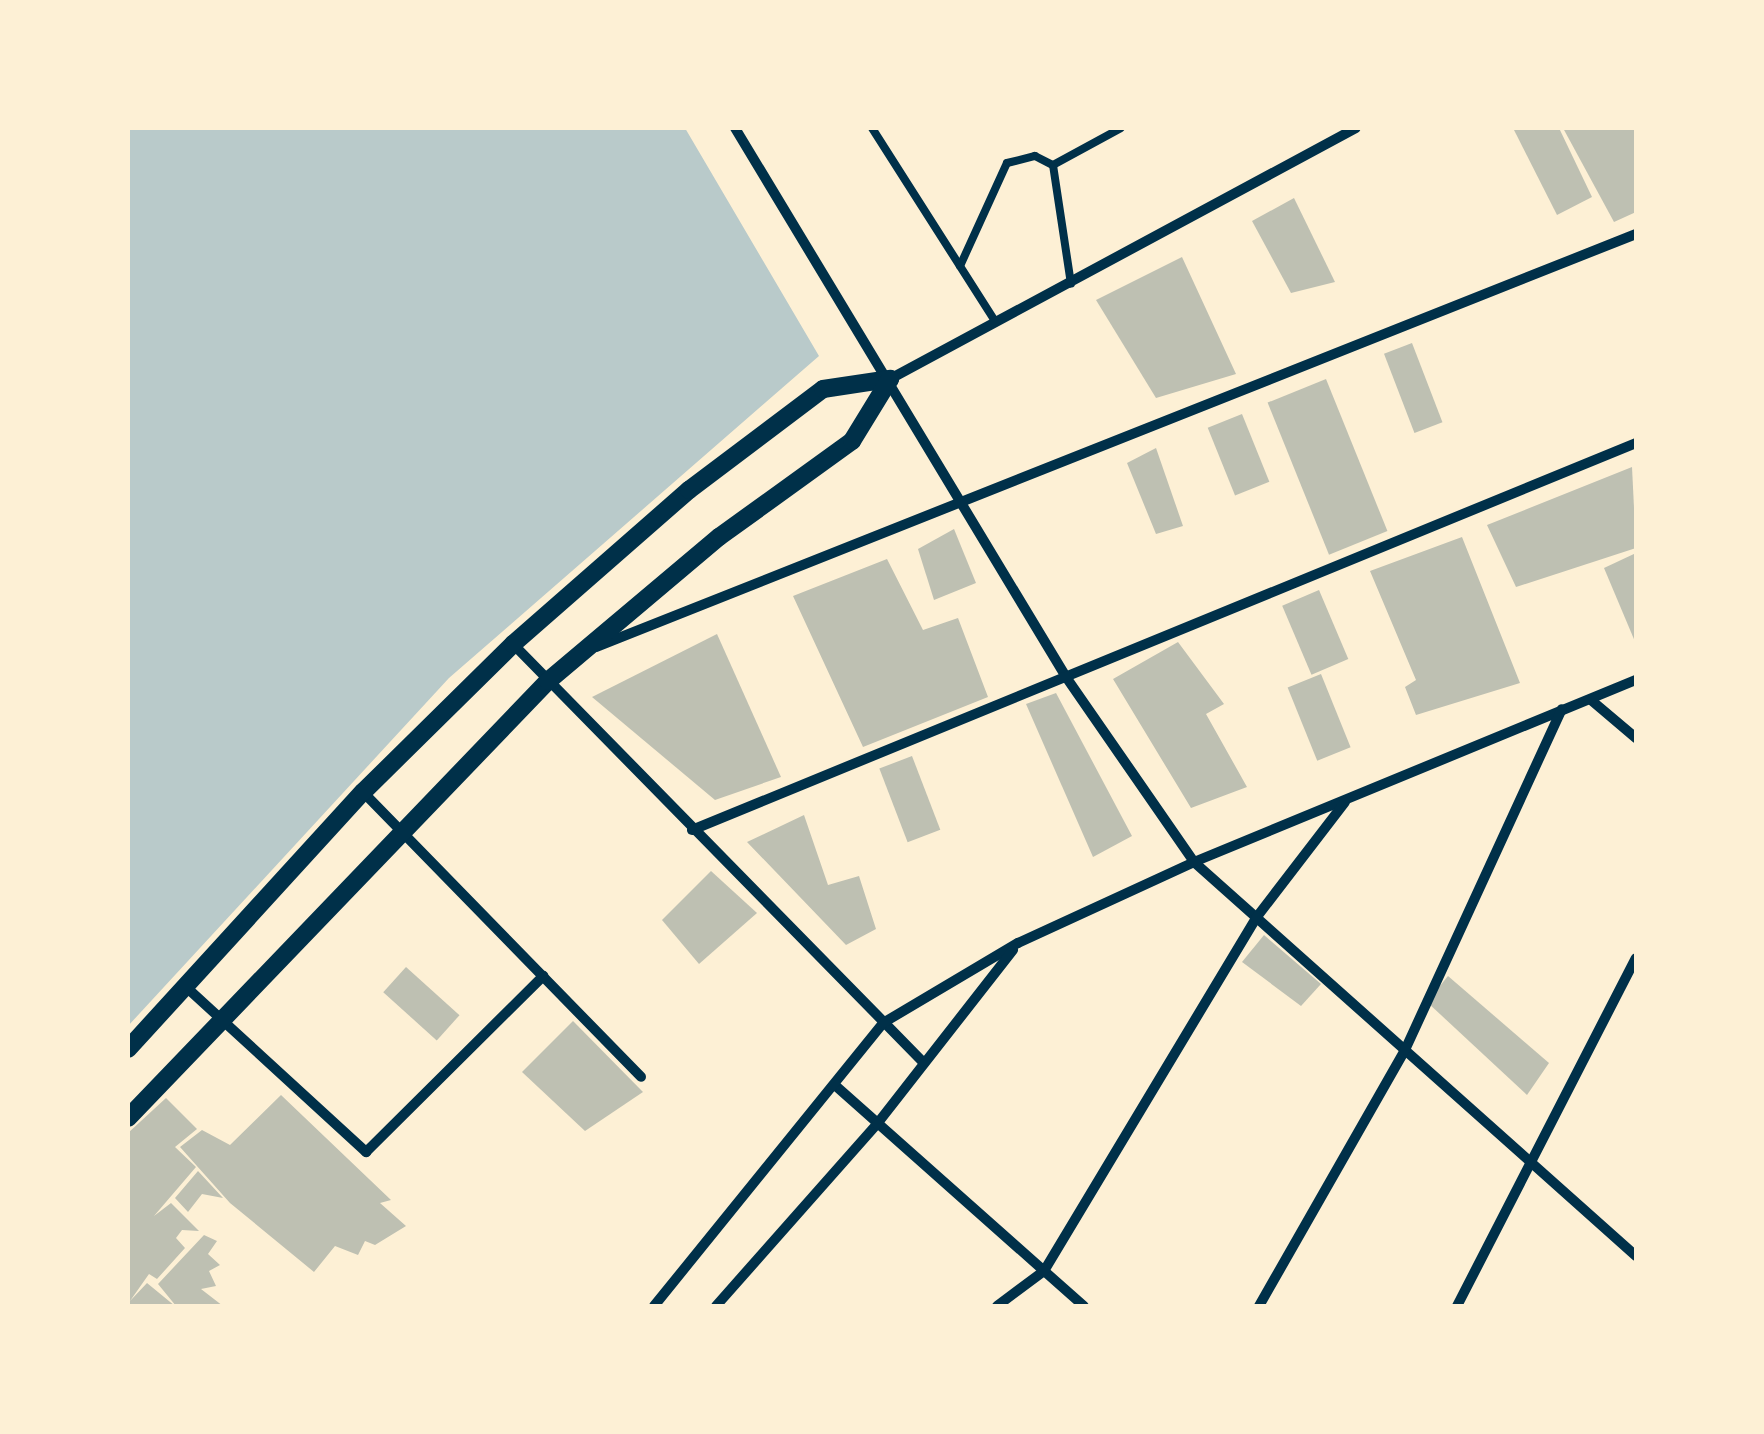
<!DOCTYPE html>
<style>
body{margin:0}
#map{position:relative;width:1764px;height:1434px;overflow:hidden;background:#fdf0d5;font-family:Mulish,sans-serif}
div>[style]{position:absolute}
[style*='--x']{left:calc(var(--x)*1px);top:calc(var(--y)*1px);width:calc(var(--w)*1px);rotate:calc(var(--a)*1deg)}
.green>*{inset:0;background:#b9caca}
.building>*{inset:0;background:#bec0b2;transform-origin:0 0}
.service>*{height:8px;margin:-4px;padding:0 4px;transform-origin:4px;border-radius:4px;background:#003049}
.minor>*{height:10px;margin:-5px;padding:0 5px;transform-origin:5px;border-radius:5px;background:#003049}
.tertiary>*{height:18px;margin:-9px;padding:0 9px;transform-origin:9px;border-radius:9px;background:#003049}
span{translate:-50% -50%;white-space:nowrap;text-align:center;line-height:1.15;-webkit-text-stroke:8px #fdf0d5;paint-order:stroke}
.frame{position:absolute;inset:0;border:130px solid #fdf0d5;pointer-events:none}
</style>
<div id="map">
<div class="green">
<div style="clip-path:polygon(128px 128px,685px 128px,819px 356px,449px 678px,128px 1026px)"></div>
</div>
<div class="building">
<div style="clip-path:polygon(1513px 128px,1559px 128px,1592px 197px,1557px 215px)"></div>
<div style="clip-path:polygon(1563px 128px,1636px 128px,1636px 212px,1614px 222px)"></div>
<div style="clip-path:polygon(1294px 198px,1335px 282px,1291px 293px,1252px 221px)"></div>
<div style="clip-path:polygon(1182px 257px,1236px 374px,1156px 398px,1096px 300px)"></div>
<div style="left:1412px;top:343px;width:85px;height:30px;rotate:69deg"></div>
<div style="left:1326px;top:379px;width:164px;height:63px;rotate:68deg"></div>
<div style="left:1242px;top:414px;width:73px;height:37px;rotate:68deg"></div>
<div style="clip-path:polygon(1156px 448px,1183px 526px,1156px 534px,1127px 463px)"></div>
<div style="clip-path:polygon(1632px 467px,1636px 548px,1516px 587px,1487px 525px)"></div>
<div style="clip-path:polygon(954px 529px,976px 583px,934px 600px,918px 549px)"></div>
<div style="clip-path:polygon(1462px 537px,1520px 683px,1416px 715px,1405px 687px,1416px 680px,1370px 571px)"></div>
<div style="clip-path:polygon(1636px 553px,1636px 644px,1604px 568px)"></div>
<div style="clip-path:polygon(887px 559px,923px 630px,958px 618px,988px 697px,863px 747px,793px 596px)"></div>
<div style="left:1319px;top:590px;width:75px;height:40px;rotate:67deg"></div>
<div style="clip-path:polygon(717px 634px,781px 777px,715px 800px,592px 697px)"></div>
<div style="clip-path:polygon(1178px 642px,1224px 704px,1206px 714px,1247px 787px,1191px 808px,1113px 679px)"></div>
<div style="left:1321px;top:674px;width:79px;height:36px;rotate:68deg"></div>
<div style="clip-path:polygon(1056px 693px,1132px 836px,1093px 857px,1026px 704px)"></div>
<div style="left:912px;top:756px;width:79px;height:35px;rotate:69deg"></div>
<div style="clip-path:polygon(804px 815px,828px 885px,859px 876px,876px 929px,846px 945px,747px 842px)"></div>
<div style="clip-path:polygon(711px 871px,757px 913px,699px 964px,662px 920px)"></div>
<div style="clip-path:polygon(1264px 935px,1321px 984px,1301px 1006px,1242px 962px)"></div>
<div style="left:406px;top:967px;width:72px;height:34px;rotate:42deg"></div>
<div style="clip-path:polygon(1448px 976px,1549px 1063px,1527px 1095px,1427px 1002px)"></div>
<div style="clip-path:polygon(573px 1021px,643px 1092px,585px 1131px,522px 1072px)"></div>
<div style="clip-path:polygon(281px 1095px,391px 1200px,380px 1203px,406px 1226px,375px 1245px,365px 1241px,358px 1255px,335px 1246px,314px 1272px,230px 1203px,180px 1147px,202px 1130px,230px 1145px)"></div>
<div style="clip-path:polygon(166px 1098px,197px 1129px,175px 1147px,196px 1167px,154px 1216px,171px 1203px,199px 1231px,182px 1230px,176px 1238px,185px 1248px,157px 1279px,149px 1274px,130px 1301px,147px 1283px,175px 1306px,128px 1306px,128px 1133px)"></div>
<div style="clip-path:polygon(198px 1171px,223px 1198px,202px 1194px,188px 1212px,175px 1198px)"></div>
<div style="clip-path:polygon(204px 1235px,217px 1241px,208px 1254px,220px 1265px,209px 1271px,216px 1286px,201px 1289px,223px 1306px,176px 1306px,158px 1284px)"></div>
</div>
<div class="service">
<div style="--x:872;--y:128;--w:229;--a:57.5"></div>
<div style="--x:1053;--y:165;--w:120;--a:81.4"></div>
<div style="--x:960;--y:266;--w:113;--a:-65.5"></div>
<div style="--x:1007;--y:163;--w:29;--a:-14"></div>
<div style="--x:1035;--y:156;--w:20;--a:27"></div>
<div style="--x:1053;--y:165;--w:77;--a:-28.6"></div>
</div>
<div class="minor">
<div style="--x:735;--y:128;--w:641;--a:58.91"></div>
<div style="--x:1066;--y:677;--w:225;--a:55.3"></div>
<div style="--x:1194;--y:862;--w:592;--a:41.71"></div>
<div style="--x:890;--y:379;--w:529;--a:-28.31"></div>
<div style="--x:513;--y:644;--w:584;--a:45.55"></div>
<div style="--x:596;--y:647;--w:1119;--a:-21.66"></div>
<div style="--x:1591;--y:700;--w:59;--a:40.2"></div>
<div style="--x:363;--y:792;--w:398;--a:45.7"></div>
<div style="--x:692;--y:830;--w:1020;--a:-22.29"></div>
<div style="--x:185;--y:986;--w:246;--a:42.5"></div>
<div style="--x:366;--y:1152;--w:250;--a:-44.8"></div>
<div style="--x:837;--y:1087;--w:330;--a:41.6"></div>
<div style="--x:654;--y:1306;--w:364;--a:-51"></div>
<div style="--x:883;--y:1023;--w:157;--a:-30.7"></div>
<div style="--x:1018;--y:943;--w:194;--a:-24.7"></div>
<div style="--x:1194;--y:862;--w:478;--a:-22.4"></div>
<div style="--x:716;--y:1306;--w:243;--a:-48.5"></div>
<div style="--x:877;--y:1124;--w:221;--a:-52"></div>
<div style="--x:997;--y:1306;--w:59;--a:-36.7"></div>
<div style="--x:1044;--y:1271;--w:412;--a:-59"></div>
<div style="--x:1256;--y:918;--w:146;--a:-52.5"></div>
<div style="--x:1259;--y:1306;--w:295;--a:-60.3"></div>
<div style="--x:1405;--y:1050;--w:375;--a:-65.3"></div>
<div style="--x:1457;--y:1306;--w:391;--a:-62.8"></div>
</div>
<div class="tertiary">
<div style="--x:128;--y:1049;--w:348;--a:-47.6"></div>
<div style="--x:363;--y:792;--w:211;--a:-44.6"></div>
<div style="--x:513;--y:644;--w:234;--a:-41.2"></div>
<div style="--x:689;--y:490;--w:168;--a:-37"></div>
<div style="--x:823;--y:389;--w:68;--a:-8.5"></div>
<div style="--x:128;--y:1118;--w:606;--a:-46.14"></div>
<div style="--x:548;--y:681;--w:224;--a:-40.1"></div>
<div style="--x:719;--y:537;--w:164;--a:-35.8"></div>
<div style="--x:852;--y:441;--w:73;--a:-58.5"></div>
</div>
<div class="frame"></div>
</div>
